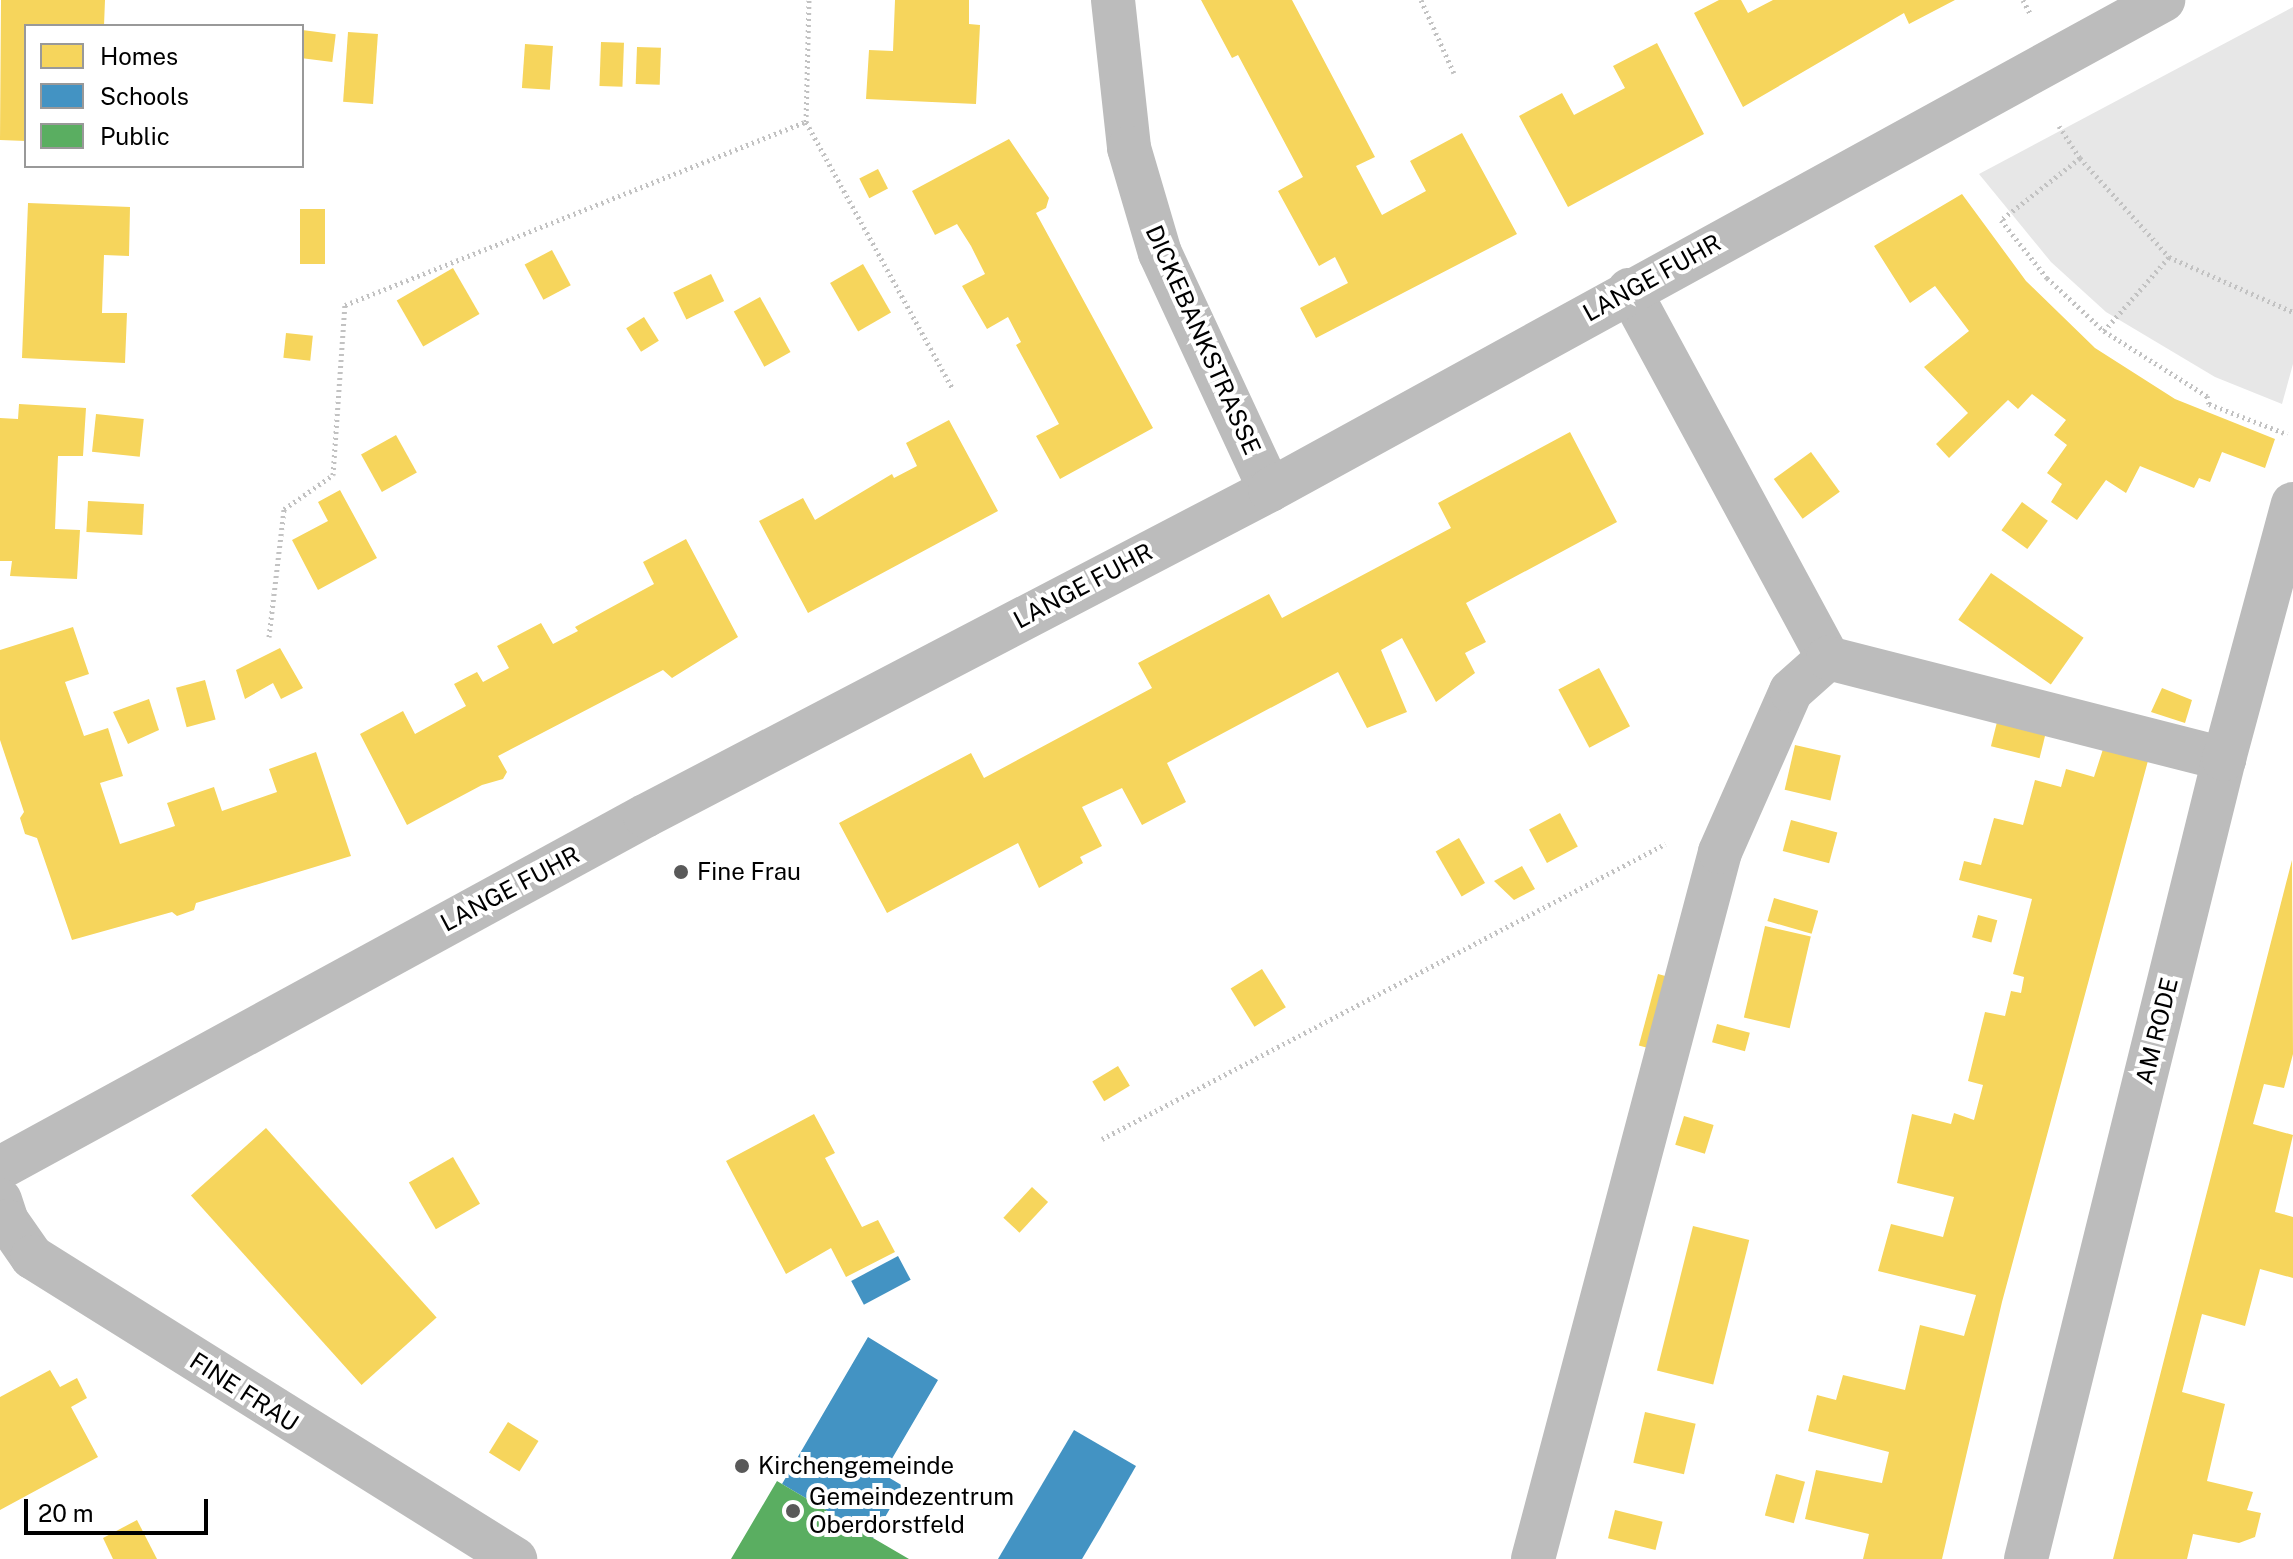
<!DOCTYPE html>
<style>
body{margin:0}
#map{position:relative;width:2293px;height:1559px;overflow:hidden;background:#fff;font-family:"Public Sans",sans-serif}
div>[style]{position:absolute}
[style*='--x']{left:calc(var(--x)*1px);top:calc(var(--y)*1px);width:calc(var(--w)*1px);rotate:calc(var(--a)*1deg)}
.green>*{inset:0;background:#e7e7e7}
.homes>*{inset:0;background:#f6d55c;transform-origin:0 0}
.schools>*{inset:0;background:#4393c3;transform-origin:0 0}
.public>*{inset:0;background:#5aae61}
.path>*{height:5px;margin-top:-2.5px;transform-origin:0;background:repeating-linear-gradient(90deg,#c2c2c2 0 2px,transparent 0 6px)}
.minor>*{height:44px;margin:-22px;padding:0 22px;transform-origin:22px;border-radius:22px;background:#bcbcbc}
.dots>*{width:22px;height:22px;translate:-50% -50%;box-sizing:border-box;border:4px solid #fff;border-radius:50%}
span{translate:-50% -50%;white-space:nowrap;text-align:center;line-height:1.15;-webkit-text-stroke:8px #fff;paint-order:stroke}
.street-label{font-size:24px;color:#000}
.poi-label{font-size:24px;color:#000}
.left{translate:0 -50%;text-align:left}
.legend{position:absolute;left:24px;top:24px;width:280px;height:144px;box-sizing:border-box;background:#fff;border:2px solid #999;margin:0;padding:10px 14px;list-style:none;font-size:24px;color:#000}
.legend li{display:flex;align-items:center;gap:16px;height:40px}
.legend b{width:40px;border:2px solid #999}
.scale{position:absolute;left:24px;top:1499px;width:184px;height:36px;box-sizing:border-box;border:4px solid #000;border-top:0;padding-left:10px;font-size:24px;line-height:28px;white-space:nowrap;color:#000;-webkit-text-stroke:6px #fff;paint-order:stroke}
</style>
<div id="map">
<div class="green">
<div style="clip-path:polygon(2293px 7px,2293px 364px,2282px 404px,2215px 377px,2106px 312px,2051px 262px,1979px 174px)"></div>
</div>
<div class="homes">
<div style="clip-path:polygon(1px 0,105px 0,104px 26px,26px 26px,26px 141px,0 140px)"></div>
<div style="clip-path:polygon(895px 0,969px 0,969px 24px,980px 25px,976px 104px,866px 99px,869px 50px,893px 51px)"></div>
<div style="clip-path:polygon(1201px 0,1292px 0,1375px 157px,1356px 166px,1382px 215px,1426px 191px,1410px 161px,1462px 133px,1517px 234px,1316px 338px,1300px 308px,1348px 283px,1335px 257px,1319px 266px,1278px 191px,1303px 177px,1238px 55px,1232px 58px)"></div>
<div style="clip-path:polygon(1719px 0,1741px 0,1748px 13px,1773px 0,1955px 0,1909px 24px,1904px 13px,1743px 107px,1694px 13px)"></div>
<div style="left:302px;top:30px;width:34px;height:28px;rotate:7deg"></div>
<div style="left:348px;top:32px;width:30px;height:70px;rotate:4deg"></div>
<div style="left:601px;top:42px;width:23px;height:44px;rotate:2deg"></div>
<div style="clip-path:polygon(1657px 43px,1704px 134px,1568px 207px,1519px 116px,1562px 93px,1574px 115px,1625px 88px,1613px 66px)"></div>
<div style="left:525px;top:44px;width:28px;height:44px;rotate:4deg"></div>
<div style="left:637px;top:47px;width:24px;height:37px;rotate:2deg"></div>
<div style="clip-path:polygon(1009px 139px,1049px 198px,1046px 208px,1036px 213px,1153px 428px,1060px 479px,1036px 436px,1059px 424px,1016px 345px,1021px 342px,1008px 317px,987px 329px,962px 286px,985px 274px,971px 246px,957px 224px,935px 235px,912px 191px)"></div>
<div style="left:878px;top:169px;width:22px;height:21px;rotate:63deg"></div>
<div style="clip-path:polygon(1962px 194px,2026px 281px,2095px 348px,2175px 399px,2275px 439px,2265px 468px,2222px 452px,2210px 482px,2199px 478px,2194px 488px,2140px 466px,2126px 493px,2106px 480px,2077px 520px,2051px 502px,2062px 484px,2047px 473px,2067px 445px,2054px 435px,2066px 420px,2032px 394px,2018px 409px,2008px 400px,1949px 458px,1936px 444px,1968px 413px,1924px 367px,1969px 331px,1935px 286px,1910px 303px,1874px 246px)"></div>
<div style="clip-path:polygon(28px 203px,130px 207px,129px 256px,104px 255px,102px 313px,127px 313px,125px 363px,22px 358px)"></div>
<div style="left:300px;top:209px;width:25px;height:55px"></div>
<div style="left:552px;top:250px;width:40px;height:31px;rotate:62deg"></div>
<div style="left:863px;top:264px;width:56px;height:38px;rotate:60deg"></div>
<div style="left:453px;top:268px;width:53px;height:65px;rotate:60deg"></div>
<div style="left:711px;top:274px;width:30px;height:42px;rotate:64deg"></div>
<div style="left:760px;top:297px;width:63px;height:30px;rotate:61deg"></div>
<div style="left:644px;top:317px;width:28px;height:21px;rotate:58deg"></div>
<div style="left:286px;top:333px;width:27px;height:25px;rotate:6deg"></div>
<div style="clip-path:polygon(19px 404px,86px 408px,83px 456px,58px 456px,55px 529px,80px 530px,77px 579px,10px 576px,12px 561px,0 561px,0 418px,18px 419px)"></div>
<div style="left:96px;top:414px;width:48px;height:38px;rotate:6deg"></div>
<div style="clip-path:polygon(949px 420px,998px 511px,808px 613px,759px 521px,803px 498px,815px 520px,892px 474px,894px 478px,917px 466px,906px 443px)"></div>
<div style="clip-path:polygon(1570px 432px,1617px 522px,1466px 603px,1486px 642px,1465px 653px,1475px 673px,1436px 702px,1402px 638px,1381px 650px,1407px 712px,1367px 728px,1338px 672px,1167px 763px,1186px 802px,1142px 825px,1122px 788px,1082px 807px,1102px 846px,1080px 857px,1083px 863px,1039px 888px,1018px 843px,887px 913px,839px 823px,971px 753px,984px 778px,1152px 688px,1138px 663px,1269px 594px,1282px 618px,1451px 528px,1438px 503px)"></div>
<div style="left:396px;top:435px;width:43px;height:40px;rotate:61deg"></div>
<div style="left:1811px;top:452px;width:49px;height:46px;rotate:54deg"></div>
<div style="clip-path:polygon(340px 490px,377px 558px,318px 590px,292px 540px,328px 521px,318px 502px)"></div>
<div style="left:88px;top:501px;width:56px;height:31px;rotate:3deg"></div>
<div style="left:2022px;top:502px;width:32px;height:35px;rotate:36deg"></div>
<div style="clip-path:polygon(686px 539px,738px 637px,672px 678px,663px 670px,498px 756px,507px 772px,503px 779px,482px 785px,407px 825px,360px 734px,403px 711px,415px 734px,466px 706px,454px 684px,477px 672px,483px 682px,509px 668px,497px 646px,541px 623px,553px 644px,578px 631px,575px 627px,654px 584px,643px 562px)"></div>
<div style="left:1991px;top:573px;width:113px;height:57px;rotate:35deg"></div>
<div style="clip-path:polygon(73px 627px,89px 674px,65px 682px,84px 736px,108px 728px,123px 776px,100px 783px,120px 844px,175px 826px,167px 803px,214px 787px,222px 811px,277px 792px,269px 769px,316px 752px,351px 856px,196px 903px,194px 910px,177px 916px,172px 912px,72px 940px,37px 838px,25px 834px,20px 818px,24px 812px,0 740px,0 650px)"></div>
<div style="clip-path:polygon(280px 648px,303px 688px,281px 699px,273px 683px,245px 699px,236px 670px)"></div>
<div style="left:1599px;top:668px;width:66px;height:46px;rotate:62deg"></div>
<div style="left:205px;top:680px;width:41px;height:30px;rotate:75deg"></div>
<div style="clip-path:polygon(2162px 688px,2192px 700px,2185px 723px,2151px 712px)"></div>
<div style="clip-path:polygon(149px 699px,159px 730px,128px 744px,113px 712px)"></div>
<div style="left:1998px;top:718px;width:50px;height:29px;rotate:14deg"></div>
<div style="left:1795px;top:745px;width:47px;height:46px;rotate:13deg"></div>
<div style="clip-path:polygon(2104px 746px,2149px 757px,2002px 1302px,1942px 1559px,1863px 1559px,1869px 1534px,1805px 1519px,1816px 1470px,1882px 1483px,1889px 1452px,1808px 1431px,1817px 1395px,1836px 1400px,1843px 1375px,1905px 1390px,1920px 1325px,1964px 1336px,1976px 1295px,1878px 1271px,1891px 1224px,1943px 1237px,1954px 1197px,1897px 1183px,1912px 1114px,1951px 1124px,1954px 1113px,1974px 1120px,1983px 1085px,1968px 1081px,1985px 1012px,2005px 1016px,2011px 991px,2021px 993px,2024px 977px,2013px 974px,2032px 899px,1959px 880px,1964px 861px,1981px 865px,1994px 818px,2023px 825px,2035px 780px,2061px 787px,2066px 769px,2094px 777px)"></div>
<div style="left:1560px;top:813px;width:38px;height:35px;rotate:62deg"></div>
<div style="left:1791px;top:820px;width:48px;height:32px;rotate:15deg"></div>
<div style="left:1459px;top:838px;width:52px;height:27px;rotate:60deg"></div>
<div style="clip-path:polygon(2292px 860px,2293px 1054px,2284px 1088px,2264px 1084px,2253px 1124px,2293px 1135px,2275px 1212px,2293px 1217px,2293px 1278px,2260px 1269px,2245px 1326px,2202px 1314px,2182px 1392px,2225px 1404px,2207px 1481px,2253px 1492px,2247px 1510px,2261px 1513px,2255px 1537px,2239px 1543px,2193px 1534px,2187px 1559px,2113px 1559px)"></div>
<div style="clip-path:polygon(1522px 866px,1535px 889px,1514px 900px,1494px 881px)"></div>
<div style="left:1774px;top:898px;width:46px;height:24px;rotate:16deg"></div>
<div style="left:1978px;top:915px;width:20px;height:23px;rotate:15deg"></div>
<div style="left:1765px;top:926px;width:47px;height:94px;rotate:13deg"></div>
<div style="left:1262px;top:969px;width:45px;height:37px;rotate:58deg"></div>
<div style="left:1658px;top:974px;width:20px;height:74px;rotate:15deg"></div>
<div style="left:1717px;top:1024px;width:34px;height:19px;rotate:15deg"></div>
<div style="left:1118px;top:1066px;width:23px;height:30px;rotate:59deg"></div>
<div style="clip-path:polygon(814px 1114px,835px 1153px,825px 1158px,862px 1227px,878px 1220px,895px 1252px,846px 1277px,831px 1248px,786px 1274px,726px 1161px)"></div>
<div style="left:1684px;top:1116px;width:31px;height:30px;rotate:17deg"></div>
<div style="left:266px;top:1128px;width:255px;height:101px;rotate:48deg"></div>
<div style="left:453px;top:1157px;width:54px;height:51px;rotate:60deg"></div>
<div style="left:1032px;top:1187px;width:22px;height:42px;rotate:43deg"></div>
<div style="left:1693px;top:1226px;width:58px;height:149px;rotate:14deg"></div>
<div style="clip-path:polygon(50px 1370px,60px 1387px,77px 1378px,87px 1398px,71px 1407px,98px 1457px,0 1510px,0 1397px)"></div>
<div style="left:1645px;top:1412px;width:52px;height:52px;rotate:13deg"></div>
<div style="left:508px;top:1422px;width:36px;height:36px;rotate:32deg"></div>
<div style="left:1776px;top:1474px;width:30px;height:43px;rotate:15deg"></div>
<div style="left:1615px;top:1510px;width:49px;height:29px;rotate:14deg"></div>
<div style="clip-path:polygon(137px 1520px,157px 1559px,113px 1559px,103px 1538px)"></div>
</div>
<div class="schools">
<div style="left:898px;top:1256px;width:27px;height:53px;rotate:62deg"></div>
<div style="clip-path:polygon(868px 1337px,938px 1380px,883px 1474px,903px 1486px,873px 1538px,782px 1484px)"></div>
<div style="clip-path:polygon(1074px 1430px,1136px 1466px,1101px 1527px,1082px 1559px,998px 1559px)"></div>
</div>
<div class="public">
<div style="clip-path:polygon(777px 1481px,873px 1538px,909px 1559px,731px 1559px)"></div>
</div>
<div class="path">
<div style="--x:1421;--y:0;--w:80;--a:65.7"></div>
<div style="--x:2023;--y:0;--w:15;--a:62"></div>
<div style="--x:806;--y:122;--w:122;--a:-88.6"></div>
<div style="--x:2059;--y:126;--w:38;--a:57"></div>
<div style="--x:2080;--y:158;--w:133;--a:48"></div>
<div style="--x:2169;--y:257;--w:136;--a:23.9"></div>
<div style="--x:2080;--y:158;--w:100;--a:141.9"></div>
<div style="--x:2001;--y:220;--w:74;--a:51.6"></div>
<div style="--x:2047;--y:278;--w:78;--a:42.9"></div>
<div style="--x:2104;--y:331;--w:122;--a:32.3"></div>
<div style="--x:2207;--y:396;--w:8;--a:76"></div>
<div style="--x:2209;--y:404;--w:84;--a:21"></div>
<div style="--x:2104;--y:331;--w:98;--a:-48.7"></div>
<div style="--x:269;--y:637;--w:129;--a:-83.3"></div>
<div style="--x:284;--y:509;--w:60;--a:-34.8"></div>
<div style="--x:333;--y:475;--w:170;--a:-86"></div>
<div style="--x:345;--y:305;--w:496;--a:-21.7"></div>
<div style="--x:806;--y:122;--w:305;--a:61.2"></div>
<div style="--x:1102;--y:1139;--w:636;--a:-27.65"></div>
</div>
<div class="minor">
<div style="--x:1113;--y:0;--w:149;--a:83.8"></div>
<div style="--x:1129;--y:148;--w:109;--a:73.6"></div>
<div style="--x:1160;--y:253;--w:261;--a:65.1"></div>
<div style="--x:1629;--y:290;--w:418;--a:61.6"></div>
<div style="--x:0;--y:1168;--w:735;--a:-28.62"></div>
<div style="--x:645;--y:816;--w:705;--a:-27.55"></div>
<div style="--x:1270;--y:490;--w:1019;--a:-28.75"></div>
<div style="--x:0;--y:1200;--w:22;--a:72"></div>
<div style="--x:7;--y:1221;--w:44;--a:55.2"></div>
<div style="--x:32;--y:1257;--w:570;--a:32.02"></div>
<div style="--x:1533;--y:1559;--w:731;--a:-75.18"></div>
<div style="--x:1720;--y:852;--w:176;--a:-66.2"></div>
<div style="--x:1791;--y:691;--w:50;--a:-41.7"></div>
<div style="--x:1828;--y:658;--w:409;--a:14.3"></div>
<div style="--x:2026;--y:1559;--w:824;--a:-76.1"></div>
<div style="--x:2224;--y:759;--w:264;--a:-74.9"></div>
</div>
<div class="dots">
<div style="left:681px;top:872px;background:#595959"></div>
<div style="left:742px;top:1466px;background:#595959"></div>
<div style="left:793px;top:1511px;background:#595959"></div>
</div>
<div class="street-label">
<span style="left:1652px;top:278px;rotate:-29deg">LANGE FUHR</span>
<span style="left:1203px;top:340px;rotate:66deg">DICKEBANKSTRASSE</span>
<span style="left:1083px;top:586px;rotate:-28deg">LANGE FUHR</span>
<span style="left:510px;top:889px;rotate:-28deg">LANGE FUHR</span>
<span style="left:2157px;top:1031px;rotate:-76deg">AM RODE</span>
<span style="left:244px;top:1392px;rotate:33deg">FINE FRAU</span>
</div>
<div class="poi-label">
<span class="left" style="left:697px;top:872px">Fine Frau</span>
<span class="left" style="left:758px;top:1466px">Kirchengemeinde</span>
<span class="left" style="left:809px;top:1511px">Gemeindezentrum<br>Oberdorstfeld</span>
</div>
<ul class="legend">
<li><b style="height:22px;background:#f6d55c"></b>Homes</li>
<li><b style="height:22px;background:#4393c3"></b>Schools</li>
<li><b style="height:22px;background:#5aae61"></b>Public</li>
</ul>
<div class="scale">20 m</div>
</div>
